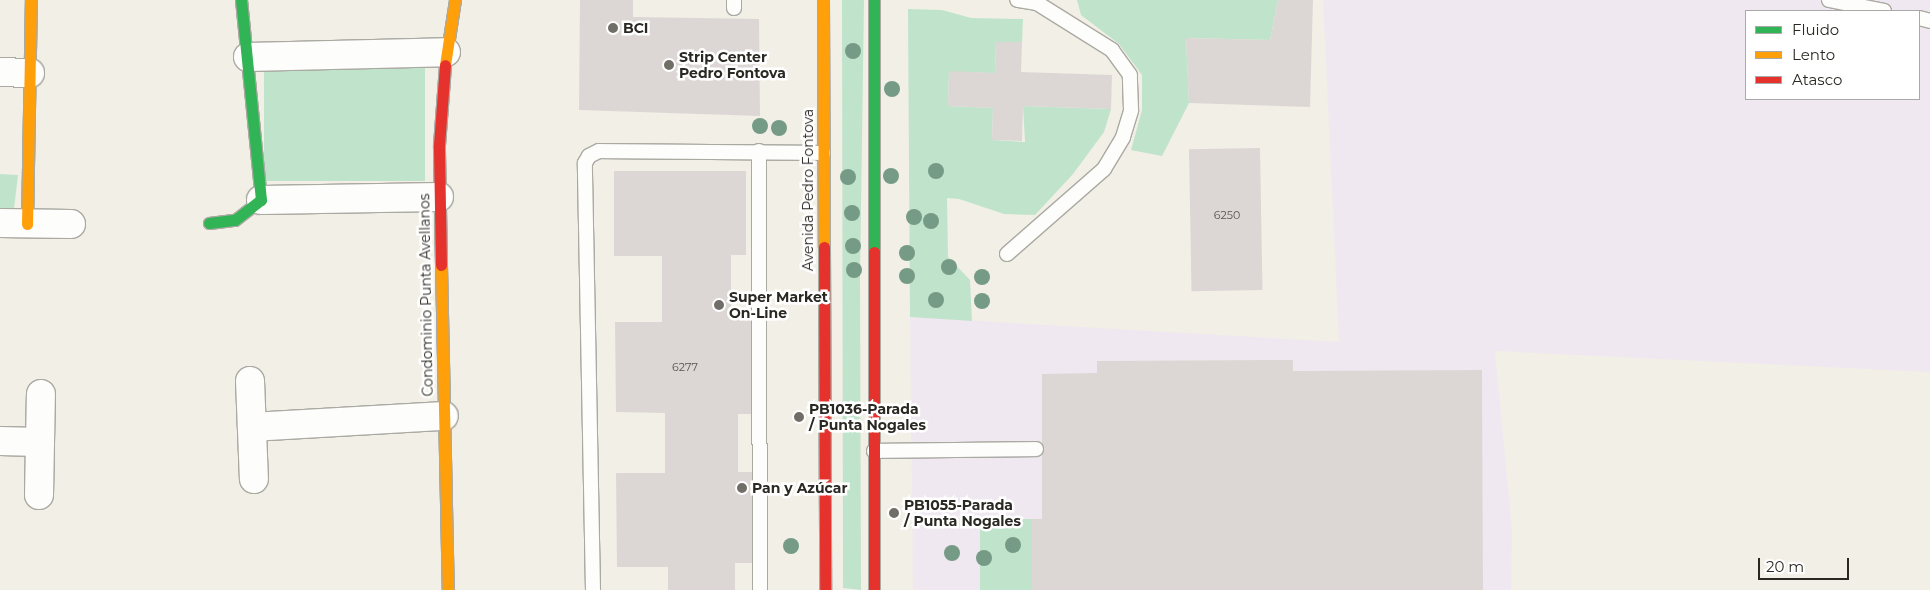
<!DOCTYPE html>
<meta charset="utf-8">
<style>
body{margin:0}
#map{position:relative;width:1930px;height:590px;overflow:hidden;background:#f2efe6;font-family:Montserrat,sans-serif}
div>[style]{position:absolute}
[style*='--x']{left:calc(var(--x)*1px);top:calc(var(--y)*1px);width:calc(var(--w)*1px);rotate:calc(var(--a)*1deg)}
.industrial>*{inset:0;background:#f0e8f0}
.green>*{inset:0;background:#c0e3cc;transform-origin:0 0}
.building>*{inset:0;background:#dcd7d4;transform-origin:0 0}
.roads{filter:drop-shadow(1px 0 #aaa9a2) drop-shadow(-1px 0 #aaa9a2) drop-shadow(0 1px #aaa9a2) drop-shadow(0 -1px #aaa9a2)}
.lane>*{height:14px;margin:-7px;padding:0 7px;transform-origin:7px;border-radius:7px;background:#fdfdfb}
.street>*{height:28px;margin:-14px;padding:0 14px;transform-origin:14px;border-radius:14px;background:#fdfdfb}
.fast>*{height:11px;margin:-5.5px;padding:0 5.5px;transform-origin:5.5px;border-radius:5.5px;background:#30b455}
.slow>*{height:11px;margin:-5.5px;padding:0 5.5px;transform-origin:5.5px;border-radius:5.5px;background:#ff9f0a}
.jam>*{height:11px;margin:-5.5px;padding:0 5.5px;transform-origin:5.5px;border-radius:5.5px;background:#e5322d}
.trees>*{width:16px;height:16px;margin:-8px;border-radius:50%;background:#759a86}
.dots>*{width:14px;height:14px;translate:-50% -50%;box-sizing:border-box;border:2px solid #fff;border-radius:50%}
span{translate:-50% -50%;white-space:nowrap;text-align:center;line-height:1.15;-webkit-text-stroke:5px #fff;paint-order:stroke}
.number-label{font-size:11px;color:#585650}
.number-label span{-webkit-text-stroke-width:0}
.poi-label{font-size:14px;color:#2a2822;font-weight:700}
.left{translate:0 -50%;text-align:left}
.street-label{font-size:14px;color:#2a2822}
.legend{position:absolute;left:1745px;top:10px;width:175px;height:90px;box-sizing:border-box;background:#fff;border:1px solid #aaa9a7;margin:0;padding:6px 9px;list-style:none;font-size:15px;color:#2a2822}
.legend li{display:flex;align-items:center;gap:10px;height:25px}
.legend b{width:25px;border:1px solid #aaa9a7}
.scale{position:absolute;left:1758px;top:558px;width:91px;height:22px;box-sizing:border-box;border:2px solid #2a2822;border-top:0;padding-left:6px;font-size:15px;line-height:18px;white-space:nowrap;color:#2a2822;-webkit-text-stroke:4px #fff;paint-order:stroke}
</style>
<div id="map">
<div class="industrial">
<div style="clip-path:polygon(evenodd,1323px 0,1930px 0,1930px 372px,1495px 351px,1512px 530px,1511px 590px,913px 590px,910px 317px,1339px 342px,1323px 0,1746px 11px,1919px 11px,1919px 99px,1746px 99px,1746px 11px)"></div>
</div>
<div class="green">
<div style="clip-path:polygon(842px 0,864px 0,860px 277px,861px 590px,843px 588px)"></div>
<div style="clip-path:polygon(1077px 0,1278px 0,1270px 40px,1186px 38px,1189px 103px,1162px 156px,1131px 150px,1142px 110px,1142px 75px,1119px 44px,1081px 15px)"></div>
<div style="clip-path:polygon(908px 9px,942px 10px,971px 18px,1023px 19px,1022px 42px,996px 42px,995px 73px,949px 72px,948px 106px,993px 108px,992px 140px,1025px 142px,1023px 106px,1111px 109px,1104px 132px,1073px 174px,1035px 215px,1004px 214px,959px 199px,947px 198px,948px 257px,970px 280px,972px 321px,910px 317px)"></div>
<div style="left:425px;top:67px;width:114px;height:161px;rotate:90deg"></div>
<div style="clip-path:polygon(0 174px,18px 175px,14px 209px,8px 212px,0 211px)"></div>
<div style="left:1032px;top:519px;width:71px;height:52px;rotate:90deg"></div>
</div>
<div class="building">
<div style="clip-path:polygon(580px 0,633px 0,633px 17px,759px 19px,760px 116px,579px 110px)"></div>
<div style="clip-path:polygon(1278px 0,1313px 0,1310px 107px,1189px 103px,1186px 38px,1270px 40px)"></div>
<div style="clip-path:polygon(996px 42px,1022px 42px,1021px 72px,1112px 75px,1111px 109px,1023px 106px,1022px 141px,992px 140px,993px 108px,948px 106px,949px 71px,995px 73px)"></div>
<div style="left:1260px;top:148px;width:142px;height:71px;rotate:89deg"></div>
<div style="clip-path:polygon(614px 171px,746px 171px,746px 255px,731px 255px,731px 316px,754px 316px,754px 414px,738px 414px,738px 472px,755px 472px,755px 563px,735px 563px,735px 590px,668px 590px,668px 567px,617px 567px,616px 473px,665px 473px,665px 413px,616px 412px,615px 322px,662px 322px,662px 256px,614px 256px)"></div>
<div style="clip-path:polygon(1293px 360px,1293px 371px,1482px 370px,1483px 590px,1032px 590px,1032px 519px,1042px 519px,1042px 374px,1097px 373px,1097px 361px)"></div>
</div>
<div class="roads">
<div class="lane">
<div style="--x:734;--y:0;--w:8;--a:90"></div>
<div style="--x:1829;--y:0;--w:56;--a:11.3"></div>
<div style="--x:1919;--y:18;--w:11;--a:15"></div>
<div style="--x:759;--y:151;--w:439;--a:89.9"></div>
<div style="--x:1007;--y:254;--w:129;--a:-41.2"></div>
<div style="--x:1104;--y:169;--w:37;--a:-59"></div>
<div style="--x:1123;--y:137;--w:28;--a:-73"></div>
<div style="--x:1131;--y:110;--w:35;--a:-92"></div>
<div style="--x:1130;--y:75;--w:31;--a:-126"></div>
<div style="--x:1112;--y:50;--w:89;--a:-147.9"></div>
<div style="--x:1037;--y:3;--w:20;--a:-171"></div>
<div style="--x:874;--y:451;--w:162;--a:-0.7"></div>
<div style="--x:593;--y:590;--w:427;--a:-91.1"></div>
<div style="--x:585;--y:163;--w:8;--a:-60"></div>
<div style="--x:589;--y:156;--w:11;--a:-27"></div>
<div style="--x:599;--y:151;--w:224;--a:0.5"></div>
</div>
<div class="street">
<div style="--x:248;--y:57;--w:198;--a:-1.4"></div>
<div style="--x:0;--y:72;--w:30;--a:2"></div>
<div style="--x:261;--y:200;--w:178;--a:-1"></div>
<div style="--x:0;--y:223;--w:71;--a:0.8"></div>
<div style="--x:250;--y:381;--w:98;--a:87.7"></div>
<div style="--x:252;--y:427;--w:192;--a:-3.3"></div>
<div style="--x:0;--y:441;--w:40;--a:1.4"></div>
<div style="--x:39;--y:495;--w:101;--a:-88.9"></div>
</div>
<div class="fast">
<div style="--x:874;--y:0;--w:252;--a:90"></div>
<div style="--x:209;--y:223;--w:26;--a:-7"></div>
<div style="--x:235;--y:220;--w:33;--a:-38"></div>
<div style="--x:261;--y:200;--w:201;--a:-95.7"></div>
</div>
<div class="slow">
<div style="--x:823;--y:0;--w:247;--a:89.8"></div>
<div style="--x:445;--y:65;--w:66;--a:-81.3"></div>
<div style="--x:27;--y:224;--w:224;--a:-89"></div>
<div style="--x:441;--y:265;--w:325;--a:88.8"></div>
</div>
<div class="jam">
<div style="--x:824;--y:247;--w:343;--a:89.8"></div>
<div style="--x:874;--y:252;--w:338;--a:90"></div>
<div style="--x:441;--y:265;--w:120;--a:-91"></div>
<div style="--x:439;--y:145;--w:80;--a:-85.7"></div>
</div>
</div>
<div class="trees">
<div style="left:853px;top:51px"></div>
<div style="left:892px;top:89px"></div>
<div style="left:760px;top:126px"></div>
<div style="left:779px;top:128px"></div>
<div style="left:936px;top:171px"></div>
<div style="left:891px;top:176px"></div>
<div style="left:848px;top:177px"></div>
<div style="left:852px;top:213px"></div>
<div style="left:914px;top:217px"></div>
<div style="left:931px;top:221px"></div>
<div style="left:853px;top:246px"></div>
<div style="left:907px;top:253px"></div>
<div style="left:949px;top:267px"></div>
<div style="left:854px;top:270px"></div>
<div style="left:907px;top:276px"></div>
<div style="left:982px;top:277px"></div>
<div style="left:936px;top:300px"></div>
<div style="left:982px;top:301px"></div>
<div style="left:1013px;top:545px"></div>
<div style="left:791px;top:546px"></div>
<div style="left:952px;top:553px"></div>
<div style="left:984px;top:558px"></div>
</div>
<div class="dots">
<div style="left:613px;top:28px;background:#706e67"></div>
<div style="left:669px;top:65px;background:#706e67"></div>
<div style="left:719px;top:305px;background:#706e67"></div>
<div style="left:799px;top:417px;background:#706e67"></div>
<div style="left:742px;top:488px;background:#706e67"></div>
<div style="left:894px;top:513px;background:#706e67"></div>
</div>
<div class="number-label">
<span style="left:1227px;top:215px">6250</span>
<span style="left:685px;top:367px">6277</span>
</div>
<div class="poi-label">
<span class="left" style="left:623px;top:28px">BCI</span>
<span class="left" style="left:679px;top:65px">Strip Center<br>Pedro Fontova</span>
<span class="left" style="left:729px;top:305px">Super Market<br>On-Line</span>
<span class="left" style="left:809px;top:417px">PB1036-Parada<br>/ Punta Nogales</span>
<span class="left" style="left:752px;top:488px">Pan y Azúcar</span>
<span class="left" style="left:904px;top:513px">PB1055-Parada<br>/ Punta Nogales</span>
</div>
<div class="street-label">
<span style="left:808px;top:190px;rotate:-90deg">Avenida Pedro Fontova</span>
<span style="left:426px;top:295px;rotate:-91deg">Condominio Punta Avellanos</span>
</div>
<ul class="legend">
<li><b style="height:6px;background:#30b455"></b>Fluido</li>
<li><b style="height:6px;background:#ff9f0a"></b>Lento</li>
<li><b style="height:6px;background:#e5322d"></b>Atasco</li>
</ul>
<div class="scale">20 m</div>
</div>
